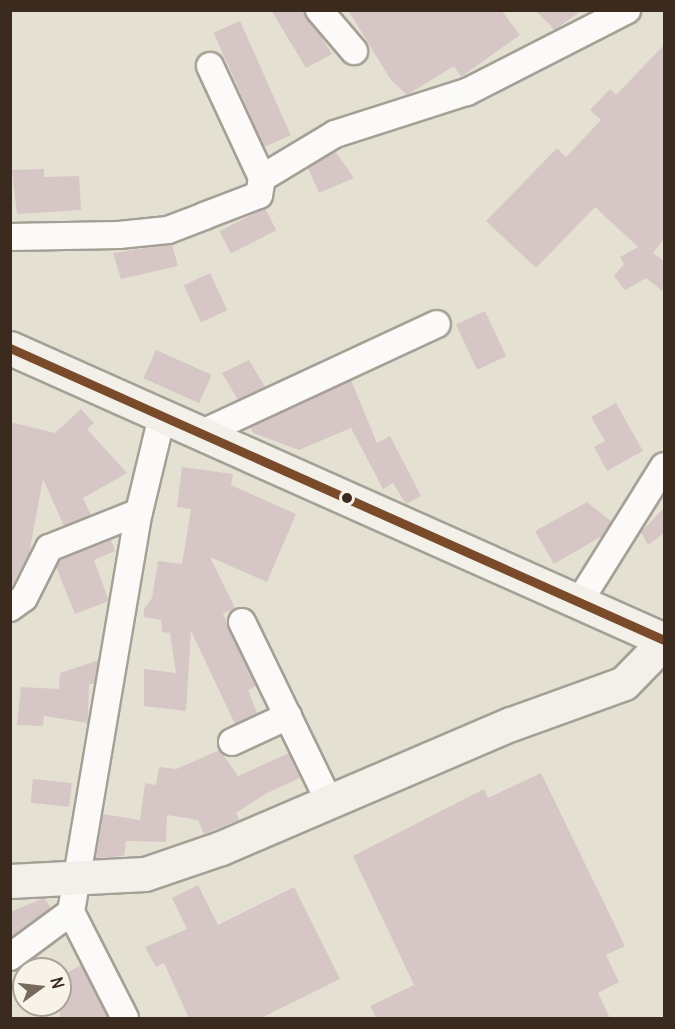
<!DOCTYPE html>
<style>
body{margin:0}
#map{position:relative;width:675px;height:1029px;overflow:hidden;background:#e4e1d2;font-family:Delius,sans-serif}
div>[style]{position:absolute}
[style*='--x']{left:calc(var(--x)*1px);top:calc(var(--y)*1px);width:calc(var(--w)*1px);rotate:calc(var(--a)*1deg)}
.building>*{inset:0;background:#d7c6c6;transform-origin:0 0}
.roads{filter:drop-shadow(2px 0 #a4a096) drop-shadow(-2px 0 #a4a096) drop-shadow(0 2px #a4a096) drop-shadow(0 -2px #a4a096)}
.street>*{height:26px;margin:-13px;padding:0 13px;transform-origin:13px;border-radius:13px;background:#fbfaf8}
.secondary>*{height:33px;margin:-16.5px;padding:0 16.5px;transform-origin:16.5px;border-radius:16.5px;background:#f3f0ea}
.bus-1>*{height:9px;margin:-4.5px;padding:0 4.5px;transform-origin:4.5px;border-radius:4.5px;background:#7a4b2a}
.dots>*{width:16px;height:16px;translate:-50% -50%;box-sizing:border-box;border:3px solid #f7f3e8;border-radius:50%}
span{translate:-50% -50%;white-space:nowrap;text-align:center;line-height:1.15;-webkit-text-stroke:4.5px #f7f3e8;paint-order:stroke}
.frame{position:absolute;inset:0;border:12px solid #3b2a1e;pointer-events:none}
.north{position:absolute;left:12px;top:957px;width:60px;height:60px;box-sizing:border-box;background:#f7f3e8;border:2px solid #aca397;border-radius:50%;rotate:75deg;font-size:16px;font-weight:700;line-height:24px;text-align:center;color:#3b2a1e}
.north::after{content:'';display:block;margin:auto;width:21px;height:27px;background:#766a5d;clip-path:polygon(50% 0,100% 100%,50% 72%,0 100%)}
</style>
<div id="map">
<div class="building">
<div style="clip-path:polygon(271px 10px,304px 10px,332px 54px,306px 68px)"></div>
<div style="clip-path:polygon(348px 10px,501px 10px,520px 35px,461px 77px,454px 66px,407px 95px,391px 80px)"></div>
<div style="clip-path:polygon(535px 10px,582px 10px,555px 30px)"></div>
<div style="left:240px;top:21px;width:125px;height:29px;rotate:66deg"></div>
<div style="clip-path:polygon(664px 45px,664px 239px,653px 253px,664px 261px,664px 292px,646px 278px,625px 290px,614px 276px,624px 264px,620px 257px,638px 247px,595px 207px,536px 268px,486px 221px,557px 148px,566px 157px,601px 120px,590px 110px,610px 89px,616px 95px)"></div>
<div style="clip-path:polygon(335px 151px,354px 178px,319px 193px,308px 168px)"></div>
<div style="clip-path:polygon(44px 169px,44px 177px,79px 176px,81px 210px,17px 214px,12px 170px)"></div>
<div style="left:265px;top:208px;width:25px;height:51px;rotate:63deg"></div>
<div style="clip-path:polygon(172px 244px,178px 266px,121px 279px,113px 253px)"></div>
<div style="left:210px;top:273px;width:41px;height:29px;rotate:65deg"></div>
<div style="left:485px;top:311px;width:50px;height:32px;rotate:65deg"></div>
<div style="left:156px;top:350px;width:61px;height:31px;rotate:24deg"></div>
<div style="clip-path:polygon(249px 360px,265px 387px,238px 400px,222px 373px)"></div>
<div style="clip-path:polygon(351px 380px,377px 443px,390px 436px,421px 496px,406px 504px,393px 483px,383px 489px,351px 428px,299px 450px,253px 433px,250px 427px)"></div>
<div style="clip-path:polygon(616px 403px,643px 451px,607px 471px,594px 447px,605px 441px,591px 417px)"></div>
<div style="clip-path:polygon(81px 409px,94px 423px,87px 429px,127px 473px,83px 498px,91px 515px,64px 526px,43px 479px,29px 554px,10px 589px,10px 422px,55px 433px)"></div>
<div style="clip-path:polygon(182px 467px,233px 474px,231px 485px,296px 514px,267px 582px,210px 557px,235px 608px,223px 614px,256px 686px,248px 690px,257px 713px,235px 724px,191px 631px,186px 711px,144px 706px,144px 669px,176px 673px,170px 633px,162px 632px,161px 620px,144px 617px,144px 609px,152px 598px,158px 561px,182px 564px,191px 509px,177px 507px)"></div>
<div style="clip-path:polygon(587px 502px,612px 522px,602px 536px,554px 564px,535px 531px)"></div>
<div style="clip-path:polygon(664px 508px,664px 533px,648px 545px,641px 532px)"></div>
<div style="clip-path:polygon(111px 540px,115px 551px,94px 560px,109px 601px,75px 614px,56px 567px,60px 560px)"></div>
<div style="clip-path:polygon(99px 660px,94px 684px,89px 684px,88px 723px,44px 716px,43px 726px,17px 725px,21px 687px,59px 689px,60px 673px)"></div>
<div style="clip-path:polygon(220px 750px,238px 776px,289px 753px,300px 778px,267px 793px,236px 813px,239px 820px,204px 834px,198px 820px,167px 815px,166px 842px,126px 841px,124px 856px,96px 858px,103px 814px,140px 820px,145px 783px,156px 785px,159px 767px,176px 769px)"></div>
<div style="clip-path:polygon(541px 773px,625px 946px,606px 955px,619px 982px,598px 993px,610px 1018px,376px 1018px,370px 1006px,414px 985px,353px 856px,484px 789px,488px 798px)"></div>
<div style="left:33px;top:779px;width:39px;height:24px;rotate:6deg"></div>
<div style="clip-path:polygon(198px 885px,218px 925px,294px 887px,340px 979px,261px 1018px,189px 1018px,164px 963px,156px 967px,145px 947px,187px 929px,172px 898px)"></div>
<div style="clip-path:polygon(44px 898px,51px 908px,10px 938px,10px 912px)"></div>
<div style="clip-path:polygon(81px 965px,108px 1018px,60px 1018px,60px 977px)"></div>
</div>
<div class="roads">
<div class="street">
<div style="--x:319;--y:10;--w:54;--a:49.5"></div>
<div style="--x:210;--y:66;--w:123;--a:65.1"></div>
<div style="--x:10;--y:237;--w:109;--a:-1.1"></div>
<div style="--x:119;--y:235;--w:49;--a:-5.8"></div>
<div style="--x:168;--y:230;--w:39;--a:-21"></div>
<div style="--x:204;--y:216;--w:59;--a:-20.9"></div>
<div style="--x:259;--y:195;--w:17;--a:-80"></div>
<div style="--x:262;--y:178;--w:85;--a:-31.1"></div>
<div style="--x:335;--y:134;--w:139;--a:-17.7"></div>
<div style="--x:467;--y:92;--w:180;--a:-27.1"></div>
<div style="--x:200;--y:434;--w:261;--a:-24.9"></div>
<div style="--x:579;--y:602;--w:160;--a:-58"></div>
<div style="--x:10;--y:608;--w:17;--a:-36"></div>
<div style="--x:24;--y:598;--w:56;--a:-63.4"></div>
<div style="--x:49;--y:548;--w:97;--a:-21.8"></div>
<div style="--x:242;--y:622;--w:201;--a:64.1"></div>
<div style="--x:232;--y:742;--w:62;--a:-24.9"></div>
<div style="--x:10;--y:957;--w:76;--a:-36.4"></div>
<div style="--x:125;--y:1018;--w:119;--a:-117"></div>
<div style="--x:71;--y:912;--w:406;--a:-80.4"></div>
<div style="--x:139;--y:512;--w:99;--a:-76.5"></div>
</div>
<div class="secondary">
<div style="--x:10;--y:348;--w:716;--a:24.06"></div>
<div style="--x:10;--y:881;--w:135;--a:-3"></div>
<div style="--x:145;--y:874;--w:80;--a:-18.9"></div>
<div style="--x:221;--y:848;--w:315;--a:-23.2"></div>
<div style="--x:511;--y:724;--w:120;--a:-19.9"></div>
<div style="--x:624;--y:683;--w:57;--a:-45.7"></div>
</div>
</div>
<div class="bus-1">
<div style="--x:10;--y:348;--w:716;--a:24.06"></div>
</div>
<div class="dots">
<div style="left:347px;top:498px;background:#3b2a1e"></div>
</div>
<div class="frame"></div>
<div class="north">N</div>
</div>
